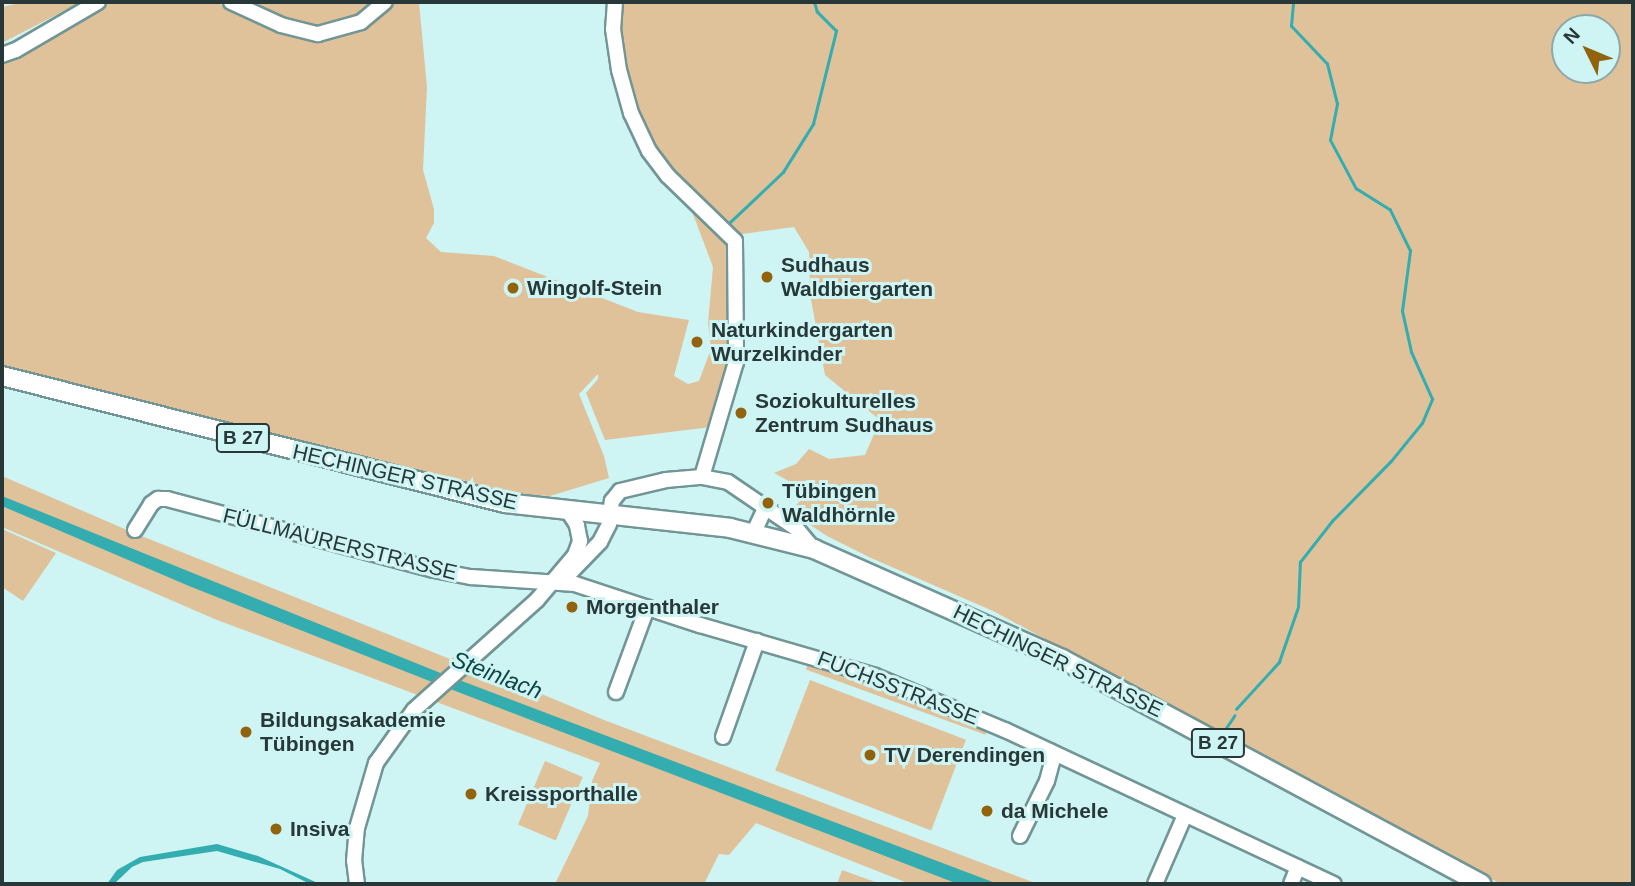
<!DOCTYPE html>
<meta charset="utf-8">
<style>
body{margin:0}
#map{position:relative;width:1635px;height:886px;overflow:hidden;background:#cef4f4;font-family:Helvetica,sans-serif}
div>[style]{position:absolute}
[style*='--x']{left:calc(var(--x)*1px);top:calc(var(--y)*1px);width:calc(var(--w)*1px);rotate:calc(var(--a)*1deg)}
.green>*{inset:0;background:#dfc299;transform-origin:0 0}
.water>*{inset:0;background:#33adb0}
.stream>*{height:2.5px;margin:-1.25px;padding:0 1.25px;transform-origin:1.25px;border-radius:1.25px;background:#33adb0}
.roads{filter:drop-shadow(2px 0 #729595) drop-shadow(-2px 0 #729595) drop-shadow(0 2px #729595) drop-shadow(0 -2px #729595)}
.minor>*{height:14px;margin:-7px;padding:0 7px;transform-origin:7px;border-radius:7px;background:#fff}
.major>*{height:18px;margin:-9px;padding:0 9px;transform-origin:9px;border-radius:9px;background:#fff}
.dots>*{width:19px;height:19px;translate:-50% -50%;box-sizing:border-box;border:4px solid #cef4f4;border-radius:50%}
span{translate:-50% -50%;white-space:nowrap;text-align:center;line-height:1.15;-webkit-text-stroke:6px #cef4f4;paint-order:stroke}
.shield-label span{padding:2px 5px;background:#cef4f4;border:2px solid;border-radius:5px;-webkit-text-stroke-width:0}
.shield-label{font-size:19px;color:#283737;font-weight:700}
.poi-label{font-size:21px;color:#283737;font-weight:700}
.left{translate:0 -50%;text-align:left}
.street-label{font-size:21px;color:#283737}
.water-label{font-size:23px;color:#0f4445;font-style:italic}
.frame{position:absolute;inset:0;border:4px solid #283737;pointer-events:none}
.north{position:absolute;left:1551px;top:14px;width:70px;height:70px;box-sizing:border-box;background:#cef4f4;border:2px solid #8ca8a8;border-radius:50%;rotate:313deg;font-size:19px;font-weight:700;line-height:28px;text-align:center;color:#283737}
.north::after{content:'';display:block;margin:auto;width:24px;height:32px;background:#91630d;clip-path:polygon(50% 0,100% 100%,50% 72%,0 100%)}
</style>
<div id="map">
<div class="green">
<div style="clip-path:polygon(24px 2px,81px 2px,2px 43px,2px 7px)"></div>
<div style="clip-path:polygon(111px 2px,215px 2px,278px 30px,320px 40px,358px 30px,393px 2px,419px 2px,427px 87px,423px 170px,434px 209px,434px 223px,426px 238px,441px 252px,494px 256px,638px 312px,689px 320px,674px 376px,688px 384px,699px 381px,711px 349px,708px 323px,713px 267px,688px 201px,730px 245px,729px 361px,711px 427px,605px 440px,586px 393px,598px 379px,598px 374px,579px 394px,604px 456px,609px 478px,550px 496px,534px 495px,467px 486px,2px 368px,2px 60px,18px 56px)"></div>
<div style="clip-path:polygon(246px 2px,379px 2px,370px 11px,334px 28px,303px 27px)"></div>
<div style="clip-path:polygon(evenodd,619px 2px,1633px 2px,1633px 884px,1501px 884px,993px 611px,871px 558px,827px 536px,800px 518px,794px 507px,809px 492px,774px 473px,796px 464px,809px 449px,829px 459px,865px 455px,880px 420px,825px 375px,810px 294px,809px 252px,794px 227px,735px 235px,672px 173px,654px 151px,636px 113px,617px 30px,619px 2px,1565px 28px,1607px 28px,1607px 70px,1565px 70px,1565px 28px)"></div>
<div style="clip-path:polygon(2px 476px,134px 533px,450px 659px,464px 652px,484px 670px,604px 720px,1038px 884px,910px 884px,756px 823px,729px 855px,719px 854px,704px 884px,555px 884px,588px 816px,592px 781px,600px 763px,217px 620px,2px 527px)"></div>
<div style="clip-path:polygon(2px 529px,56px 553px,23px 601px,2px 587px)"></div>
<div style="left:809px;top:661px;width:191px;height:9px;rotate:20deg"></div>
<div style="left:810px;top:680px;width:167px;height:97px;rotate:21deg"></div>
<div style="left:545px;top:761px;width:41px;height:69px;rotate:23deg"></div>
<div style="clip-path:polygon(842px 870px,881px 884px,837px 884px)"></div>
</div>
<div class="water">
<div style="clip-path:polygon(2px 496px,438px 672px,998px 884px,958px 884px,432px 682px,189px 586px,2px 506px)"></div>
<div style="clip-path:polygon(217px 844px,258px 856px,320px 884px,310px 884px,280px 869px,217px 851px,143px 862px,132px 867px,114px 884px,107px 884px,117px 870px,140px 857px)"></div>
</div>
<div class="stream">
<div style="--x:727;--y:225;--w:77;--a:-43.4"></div>
<div style="--x:783;--y:172;--w:57;--a:-58"></div>
<div style="--x:813;--y:124;--w:96;--a:-76.1"></div>
<div style="--x:836;--y:31;--w:27;--a:-135"></div>
<div style="--x:817;--y:12;--w:10;--a:-107"></div>
<div style="--x:1236;--y:709;--w:64;--a:-47.5"></div>
<div style="--x:1279;--y:662;--w:58;--a:-70.9"></div>
<div style="--x:1298;--y:607;--w:45;--a:-87.5"></div>
<div style="--x:1300;--y:562;--w:52;--a:-52"></div>
<div style="--x:1332;--y:521;--w:84;--a:-45.5"></div>
<div style="--x:1391;--y:461;--w:49;--a:-50.8"></div>
<div style="--x:1422;--y:423;--w:26;--a:-67"></div>
<div style="--x:1432;--y:399;--w:51;--a:-114.1"></div>
<div style="--x:1411;--y:352;--w:42;--a:-102.4"></div>
<div style="--x:1402;--y:311;--w:61;--a:-82.4"></div>
<div style="--x:1410;--y:251;--w:46;--a:-116"></div>
<div style="--x:1390;--y:210;--w:40;--a:-148"></div>
<div style="--x:1356;--y:189;--w:55;--a:-118"></div>
<div style="--x:1330;--y:140;--w:37;--a:-79"></div>
<div style="--x:1337;--y:104;--w:41;--a:-104"></div>
<div style="--x:1327;--y:64;--w:52;--a:-133.5"></div>
<div style="--x:1291;--y:26;--w:24;--a:-85"></div>
<div style="--x:1222;--y:734;--w:22;--a:-56"></div>
</div>
<div class="roads">
<div class="minor">
<div style="--x:231;--y:2;--w:55;--a:24.7"></div>
<div style="--x:281;--y:25;--w:38;--a:14"></div>
<div style="--x:318;--y:34;--w:45;--a:-15.6"></div>
<div style="--x:361;--y:22;--w:31;--a:-40"></div>
<div style="--x:615;--y:2;--w:27;--a:94"></div>
<div style="--x:613;--y:29;--w:41;--a:81.7"></div>
<div style="--x:619;--y:70;--w:45;--a:74.4"></div>
<div style="--x:631;--y:113;--w:42;--a:64.7"></div>
<div style="--x:649;--y:151;--w:31;--a:53"></div>
<div style="--x:668;--y:176;--w:93;--a:44.1"></div>
<div style="--x:735;--y:241;--w:121;--a:89.5"></div>
<div style="--x:736;--y:362;--w:120;--a:106.5"></div>
<div style="--x:2;--y:55;--w:15;--a:-20"></div>
<div style="--x:16;--y:50;--w:95;--a:-30.3"></div>
<div style="--x:135;--y:530;--w:31;--a:-58"></div>
<div style="--x:151;--y:504;--w:9;--a:-36"></div>
<div style="--x:158;--y:499;--w:9;--a:0"></div>
<div style="--x:167;--y:499;--w:276;--a:14.9"></div>
<div style="--x:434;--y:570;--w:38;--a:11"></div>
<div style="--x:471;--y:577;--w:104;--a:3.9"></div>
<div style="--x:575;--y:584;--w:132;--a:18.2"></div>
<div style="--x:700;--y:625;--w:182;--a:16.2"></div>
<div style="--x:875;--y:676;--w:141;--a:22.6"></div>
<div style="--x:1005;--y:730;--w:363;--a:25.1"></div>
<div style="--x:754;--y:532;--w:29;--a:-65"></div>
<div style="--x:565;--y:578;--w:50;--a:-45.8"></div>
<div style="--x:600;--y:542;--w:20;--a:-63"></div>
<div style="--x:609;--y:524;--w:23;--a:-83"></div>
<div style="--x:612;--y:501;--w:13;--a:-51"></div>
<div style="--x:620;--y:491;--w:47;--a:-13.4"></div>
<div style="--x:666;--y:480;--w:36;--a:-5"></div>
<div style="--x:702;--y:477;--w:26;--a:11"></div>
<div style="--x:728;--y:482;--w:83;--a:34.3"></div>
<div style="--x:797;--y:529;--w:26;--a:50"></div>
<div style="--x:616;--y:692;--w:90;--a:-69.7"></div>
<div style="--x:723;--y:737;--w:102;--a:-70.5"></div>
<div style="--x:1020;--y:836;--w:61;--a:-63.9"></div>
<div style="--x:1047;--y:781;--w:20;--a:-75"></div>
<div style="--x:1052;--y:762;--w:11;--a:-100"></div>
<div style="--x:357;--y:884;--w:23;--a:-97"></div>
<div style="--x:354;--y:861;--w:33;--a:-85"></div>
<div style="--x:357;--y:828;--w:68;--a:-73.7"></div>
<div style="--x:376;--y:763;--w:65;--a:-54.4"></div>
<div style="--x:414;--y:710;--w:165;--a:-41.8"></div>
<div style="--x:537;--y:600;--w:59;--a:-49.8"></div>
<div style="--x:575;--y:555;--w:15;--a:-70"></div>
<div style="--x:580;--y:541;--w:16;--a:-101"></div>
<div style="--x:577;--y:525;--w:17;--a:-123"></div>
<div style="--x:1155;--y:884;--w:75;--a:-66.5"></div>
<div style="--x:1291;--y:884;--w:18;--a:-68"></div>
</div>
<div class="major">
<div style="--x:2;--y:376;--w:519;--a:14.17"></div>
<div style="--x:505;--y:503;--w:226;--a:6.3"></div>
<div style="--x:730;--y:528;--w:87;--a:14"></div>
<div style="--x:814;--y:549;--w:271;--a:23.9"></div>
<div style="--x:1062;--y:659;--w:476;--a:28.2"></div>
</div>
</div>
<div class="dots">
<div style="left:767px;top:277px;background:#91630d"></div>
<div style="left:513px;top:288px;background:#91630d"></div>
<div style="left:697px;top:342px;background:#91630d"></div>
<div style="left:741px;top:413px;background:#91630d"></div>
<div style="left:768px;top:503px;background:#91630d"></div>
<div style="left:572px;top:607px;background:#91630d"></div>
<div style="left:246px;top:732px;background:#91630d"></div>
<div style="left:870px;top:755px;background:#91630d"></div>
<div style="left:471px;top:794px;background:#91630d"></div>
<div style="left:987px;top:811px;background:#91630d"></div>
<div style="left:276px;top:829px;background:#91630d"></div>
</div>
<div class="shield-label">
<span style="left:243px;top:438px">B 27</span>
<span style="left:1218px;top:743px">B 27</span>
</div>
<div class="poi-label">
<span class="left" style="left:781px;top:277px">Sudhaus<br>Waldbiergarten</span>
<span class="left" style="left:527px;top:288px">Wingolf-Stein</span>
<span class="left" style="left:711px;top:342px">Naturkindergarten<br>Wurzelkinder</span>
<span class="left" style="left:755px;top:413px">Soziokulturelles<br>Zentrum Sudhaus</span>
<span class="left" style="left:782px;top:503px">Tübingen<br>Waldhörnle</span>
<span class="left" style="left:586px;top:607px">Morgenthaler</span>
<span class="left" style="left:260px;top:732px">Bildungsakademie<br>Tübingen</span>
<span class="left" style="left:884px;top:755px">TV Derendingen</span>
<span class="left" style="left:485px;top:794px">Kreissporthalle</span>
<span class="left" style="left:1001px;top:811px">da Michele</span>
<span class="left" style="left:290px;top:829px">Insiva</span>
</div>
<div class="street-label">
<span style="left:405px;top:477px;rotate:13deg">HECHINGER STRASSE</span>
<span style="left:340px;top:544px;rotate:14deg">FÜLLMAURERSTRASSE</span>
<span style="left:1058px;top:661px;rotate:26deg">HECHINGER STRASSE</span>
<span style="left:898px;top:688px;rotate:21deg">FUCHSSTRASSE</span>
</div>
<div class="water-label">
<span style="left:497px;top:675px;rotate:21deg">Steinlach</span>
</div>
<div class="frame"></div>
<div class="north">N</div>
</div>
